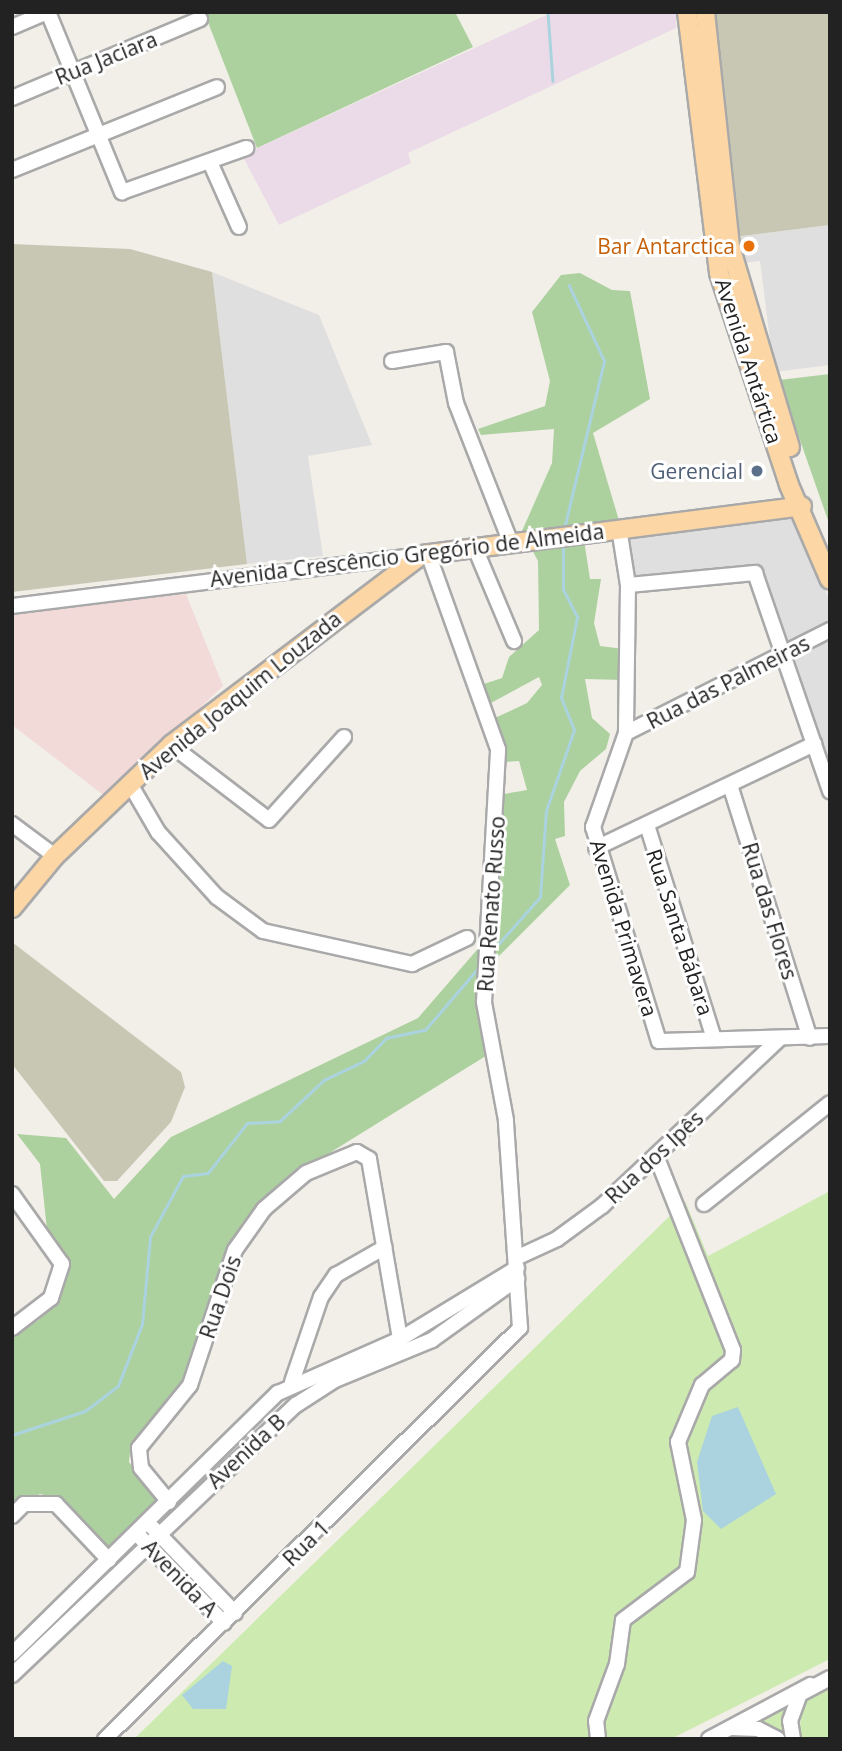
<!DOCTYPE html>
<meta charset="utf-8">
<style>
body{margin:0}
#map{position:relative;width:842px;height:1751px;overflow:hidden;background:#f2efe9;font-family:"Open Sans",sans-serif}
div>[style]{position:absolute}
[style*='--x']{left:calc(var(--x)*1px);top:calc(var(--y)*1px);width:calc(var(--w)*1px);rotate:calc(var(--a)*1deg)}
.residential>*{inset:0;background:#e0dfdf}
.commercial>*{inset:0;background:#f2dad9}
.industrial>*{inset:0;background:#ebdbe8}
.construction>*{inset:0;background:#c7c7b4}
.grass>*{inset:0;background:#cdebb0}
.forest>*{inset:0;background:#add19e}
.water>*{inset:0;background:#aad3df}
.stream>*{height:2.5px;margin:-1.25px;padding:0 1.25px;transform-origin:1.25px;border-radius:1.25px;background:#aad3df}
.roads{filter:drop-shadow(2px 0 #a9a9a9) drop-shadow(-2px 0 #a9a9a9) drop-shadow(0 2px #a9a9a9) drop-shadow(0 -2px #a9a9a9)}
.minor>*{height:14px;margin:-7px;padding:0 7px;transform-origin:7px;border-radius:7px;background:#fff}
.major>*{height:18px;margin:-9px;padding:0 9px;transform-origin:9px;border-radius:9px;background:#fcd6a4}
.dots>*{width:19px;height:19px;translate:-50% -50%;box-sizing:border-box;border:4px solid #fff;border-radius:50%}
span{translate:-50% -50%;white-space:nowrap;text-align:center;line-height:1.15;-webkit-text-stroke:6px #fff;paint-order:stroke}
.street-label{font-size:21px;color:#222}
.food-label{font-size:21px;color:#c56008}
.right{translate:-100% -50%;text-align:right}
.service-label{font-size:21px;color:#4e5e75}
.frame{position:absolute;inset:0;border:14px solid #222;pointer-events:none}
</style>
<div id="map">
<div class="residential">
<div style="clip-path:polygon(830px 225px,830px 365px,774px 372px,760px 261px,742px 263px,735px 237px)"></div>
<div style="clip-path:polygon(212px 272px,319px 315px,372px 445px,308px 456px,323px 556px,247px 564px)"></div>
<div style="clip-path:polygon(796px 513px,830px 602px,830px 625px,790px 646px,762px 566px,632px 579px,623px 534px)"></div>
<div style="clip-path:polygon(830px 638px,830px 765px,794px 656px)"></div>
</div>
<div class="commercial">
<div style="clip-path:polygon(186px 594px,223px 686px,106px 797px,12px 725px,12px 614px)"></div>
</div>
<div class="industrial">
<div style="clip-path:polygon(553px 12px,676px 12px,676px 28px,408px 153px,411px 163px,279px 225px,242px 155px)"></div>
</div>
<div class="construction">
<div style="clip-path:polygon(711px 12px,830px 12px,830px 225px,735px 237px)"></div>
<div style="clip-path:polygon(12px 244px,130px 249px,212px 272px,247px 564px,12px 592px)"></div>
<div style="clip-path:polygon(12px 942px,181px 1072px,185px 1087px,171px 1122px,117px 1181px,104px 1181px,12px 1064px)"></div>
</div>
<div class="grass">
<div style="clip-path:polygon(830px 1191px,830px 1659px,671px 1739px,134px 1739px,685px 1201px,708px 1256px)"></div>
<div style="clip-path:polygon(830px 1684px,830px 1739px,799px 1739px,802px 1702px)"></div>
<div style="clip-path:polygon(792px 1697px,787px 1739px,740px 1724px)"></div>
</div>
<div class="forest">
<div style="clip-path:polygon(204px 12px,455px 12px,473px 47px,257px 148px)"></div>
<div style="clip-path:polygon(580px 273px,612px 290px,630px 291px,650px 399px,593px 433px,623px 534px,584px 540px,590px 579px,601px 579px,594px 623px,600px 646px,624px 649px,624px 680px,585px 679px,592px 718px,610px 734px,606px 749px,580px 771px,564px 802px,565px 836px,555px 839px,570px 885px,493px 962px,504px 794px,527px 790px,519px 761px,503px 762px,495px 718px,527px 703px,542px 685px,539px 677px,489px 704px,484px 684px,502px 678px,509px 657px,539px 630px,538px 561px,522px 531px,552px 463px,554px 429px,481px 435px,478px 429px,545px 406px,550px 381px,532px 312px,561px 275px)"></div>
<div style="clip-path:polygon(830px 374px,830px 526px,779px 380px)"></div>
<div style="clip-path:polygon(482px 944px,489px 1054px,286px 1180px,253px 1215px,186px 1381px,130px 1452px,129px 1462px,158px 1502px,110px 1548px,59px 1499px,40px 1494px,12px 1509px,12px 1336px,39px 1320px,59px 1295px,63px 1254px,47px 1230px,40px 1164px,17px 1134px,66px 1138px,114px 1199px,171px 1137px,418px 1018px)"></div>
</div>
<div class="water">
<div style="clip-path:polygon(738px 1407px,776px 1494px,721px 1529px,703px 1511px,697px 1462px,712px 1416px)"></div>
<div style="clip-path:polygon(223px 1661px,232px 1666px,226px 1709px,193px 1709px,182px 1695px)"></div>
</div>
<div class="stream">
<div style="--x:548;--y:12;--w:69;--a:85.9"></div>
<div style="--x:564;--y:529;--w:173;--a:-76.6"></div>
<div style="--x:604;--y:361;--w:83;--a:-115"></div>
<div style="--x:493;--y:950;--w:71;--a:-48.4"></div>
<div style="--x:540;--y:897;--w:86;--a:-86"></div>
<div style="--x:546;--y:811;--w:86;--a:-70.9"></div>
<div style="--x:574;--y:730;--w:35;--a:-112"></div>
<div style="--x:561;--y:698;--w:83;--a:-78.8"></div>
<div style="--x:577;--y:617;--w:30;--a:-117"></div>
<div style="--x:563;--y:590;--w:48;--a:-90"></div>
<div style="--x:12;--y:1435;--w:77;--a:-18.2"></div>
<div style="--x:85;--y:1411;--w:41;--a:-37.1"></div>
<div style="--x:118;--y:1386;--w:66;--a:-68.8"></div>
<div style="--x:142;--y:1324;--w:87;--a:-84.7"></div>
<div style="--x:150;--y:1237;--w:69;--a:-61.6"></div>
<div style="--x:183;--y:1176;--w:25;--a:-7"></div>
<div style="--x:208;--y:1173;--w:63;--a:-52"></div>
<div style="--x:247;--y:1123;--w:33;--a:-3"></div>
<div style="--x:280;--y:1121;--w:60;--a:-43"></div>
<div style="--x:324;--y:1080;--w:44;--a:-25.4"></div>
<div style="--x:364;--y:1061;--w:32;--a:-46"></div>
<div style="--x:386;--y:1038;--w:40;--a:-12"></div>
<div style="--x:425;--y:1030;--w:84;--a:-49.3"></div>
</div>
<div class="roads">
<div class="minor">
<div style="--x:48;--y:12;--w:195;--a:67.7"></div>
<div style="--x:122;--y:192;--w:132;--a:-19.5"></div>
<div style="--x:12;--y:27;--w:38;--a:-23"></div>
<div style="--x:12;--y:98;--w:204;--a:-22.8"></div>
<div style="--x:210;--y:162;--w:71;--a:66"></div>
<div style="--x:12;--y:170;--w:221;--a:-22"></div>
<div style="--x:392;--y:361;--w:55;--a:-9.5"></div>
<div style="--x:446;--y:352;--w:52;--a:78.9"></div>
<div style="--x:456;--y:403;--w:150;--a:68.6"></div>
<div style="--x:619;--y:528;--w:58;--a:81"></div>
<div style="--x:628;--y:585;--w:148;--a:90.8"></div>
<div style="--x:626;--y:733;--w:100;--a:109.3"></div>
<div style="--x:593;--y:827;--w:224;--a:72.9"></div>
<div style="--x:659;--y:1041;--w:171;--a:-1.7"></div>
<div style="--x:475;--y:548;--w:101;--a:67.2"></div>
<div style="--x:628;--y:585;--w:128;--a:-5.4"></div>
<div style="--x:755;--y:573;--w:231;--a:71"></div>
<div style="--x:12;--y:606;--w:412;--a:-7.1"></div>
<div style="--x:626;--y:733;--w:229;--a:-26.8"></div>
<div style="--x:171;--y:745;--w:123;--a:37.4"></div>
<div style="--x:269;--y:820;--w:112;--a:-47.9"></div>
<div style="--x:130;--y:784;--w:56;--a:59.7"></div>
<div style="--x:158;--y:832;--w:88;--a:47.8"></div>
<div style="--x:217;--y:897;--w:57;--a:36.5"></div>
<div style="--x:263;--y:931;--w:153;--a:12.5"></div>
<div style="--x:412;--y:964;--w:61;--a:-25.3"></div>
<div style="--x:730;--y:785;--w:265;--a:72.5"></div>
<div style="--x:12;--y:824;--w:54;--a:36.7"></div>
<div style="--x:647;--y:825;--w:224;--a:72.6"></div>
<div style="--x:596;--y:848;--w:242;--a:-25.5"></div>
<div style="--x:12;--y:1194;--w:86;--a:54.5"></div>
<div style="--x:62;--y:1264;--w:36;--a:108"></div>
<div style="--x:51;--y:1298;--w:49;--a:142.4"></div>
<div style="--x:704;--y:1204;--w:161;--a:-38.7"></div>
<div style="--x:516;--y:1258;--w:45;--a:-24.9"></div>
<div style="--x:557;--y:1239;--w:56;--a:-36.3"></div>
<div style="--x:602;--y:1206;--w:245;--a:-43.3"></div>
<div style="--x:292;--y:1382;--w:90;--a:-71.2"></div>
<div style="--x:321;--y:1297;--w:27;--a:-56"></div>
<div style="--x:336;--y:1275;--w:56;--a:-29.7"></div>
<div style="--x:169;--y:1502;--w:44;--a:-129.5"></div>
<div style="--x:141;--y:1468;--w:20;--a:-96"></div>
<div style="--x:139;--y:1448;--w:81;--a:-51"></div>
<div style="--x:190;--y:1385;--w:142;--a:-71.6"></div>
<div style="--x:235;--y:1250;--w:50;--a:-54.7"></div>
<div style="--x:264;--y:1209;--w:55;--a:-40.6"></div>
<div style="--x:306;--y:1173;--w:55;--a:-22.4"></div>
<div style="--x:357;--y:1152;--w:14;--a:30"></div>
<div style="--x:369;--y:1159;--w:183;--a:80.2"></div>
<div style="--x:12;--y:1516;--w:17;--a:-45"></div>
<div style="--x:24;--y:1504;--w:32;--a:0"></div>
<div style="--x:56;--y:1504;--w:77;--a:46.6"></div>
<div style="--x:153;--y:1528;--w:118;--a:46"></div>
<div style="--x:140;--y:1537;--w:120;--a:45.7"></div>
<div style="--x:12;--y:1654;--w:373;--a:-44.5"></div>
<div style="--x:278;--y:1393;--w:133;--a:-23.9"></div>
<div style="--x:400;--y:1339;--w:137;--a:-31.3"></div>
<div style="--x:12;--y:1675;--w:392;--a:-43.6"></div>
<div style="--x:296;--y:1405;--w:46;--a:-32.7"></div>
<div style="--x:335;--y:1380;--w:105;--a:-22.4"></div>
<div style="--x:432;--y:1340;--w:105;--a:-35.7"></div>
<div style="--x:732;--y:1728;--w:26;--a:2"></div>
<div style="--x:758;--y:1729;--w:22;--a:27"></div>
<div style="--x:105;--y:1739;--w:584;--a:-44.72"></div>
<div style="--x:520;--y:1328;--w:208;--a:-93.9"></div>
<div style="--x:506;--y:1120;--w:120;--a:-100.6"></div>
<div style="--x:484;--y:1002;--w:253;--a:-86.8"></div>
<div style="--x:498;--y:749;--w:207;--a:-109.7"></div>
<div style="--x:598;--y:1739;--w:18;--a:-96"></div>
<div style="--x:596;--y:1721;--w:61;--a:-69.8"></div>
<div style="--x:617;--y:1664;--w:44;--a:-82.2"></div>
<div style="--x:623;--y:1620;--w:80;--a:-36.9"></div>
<div style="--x:687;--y:1572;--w:52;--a:-82.3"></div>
<div style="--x:694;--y:1520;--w:80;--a:-101.6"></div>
<div style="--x:678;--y:1442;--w:62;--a:-67.2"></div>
<div style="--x:702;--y:1385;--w:39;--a:-40"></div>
<div style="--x:732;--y:1360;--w:10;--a:-84"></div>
<div style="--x:733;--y:1350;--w:209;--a:-111.6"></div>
<div style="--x:709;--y:1739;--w:115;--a:-28.1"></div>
<div style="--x:793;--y:1739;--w:18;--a:-99"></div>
<div style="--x:790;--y:1721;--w:29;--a:-70"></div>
<div style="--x:800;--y:1694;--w:34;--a:-28"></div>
</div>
<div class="major">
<div style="--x:687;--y:12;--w:263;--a:83"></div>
<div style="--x:719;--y:273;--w:223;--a:71.7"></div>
<div style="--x:789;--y:485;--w:103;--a:66.7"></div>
<div style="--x:705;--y:12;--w:235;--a:83.9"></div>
<div style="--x:730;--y:246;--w:210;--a:73.4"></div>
<div style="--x:12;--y:908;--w:67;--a:-50.4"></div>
<div style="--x:55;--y:856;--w:161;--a:-43.7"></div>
<div style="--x:171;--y:745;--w:314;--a:-37.2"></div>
<div style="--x:421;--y:555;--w:384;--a:-7.3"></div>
</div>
</div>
<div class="dots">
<div style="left:749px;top:246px;background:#e8710a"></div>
<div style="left:757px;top:471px;background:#5c6f8a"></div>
</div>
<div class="street-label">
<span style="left:106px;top:58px;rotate:-22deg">Rua Jaciara</span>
<span style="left:749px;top:361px;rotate:72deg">Avenida Antártica</span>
<span style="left:407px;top:555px;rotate:-7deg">Avenida Crescêncio Gregório de Almeida</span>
<span style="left:728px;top:682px;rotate:-27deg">Rua das Palmeiras</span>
<span style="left:240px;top:695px;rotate:-39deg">Avenida Joaquim Louzada</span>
<span style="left:491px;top:904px;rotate:-86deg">Rua Renato Russo</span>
<span style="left:770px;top:911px;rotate:73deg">Rua das Flores</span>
<span style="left:624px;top:928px;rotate:73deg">Avenida Primavera</span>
<span style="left:680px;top:932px;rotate:72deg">Rua Santa Bábara</span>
<span style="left:654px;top:1157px;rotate:-43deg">Rua dos Ipês</span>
<span style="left:220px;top:1297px;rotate:-71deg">Rua Dois</span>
<span style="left:246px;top:1451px;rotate:-43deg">Avenida B</span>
<span style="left:306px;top:1543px;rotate:-44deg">Rua 1</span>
<span style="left:180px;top:1578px;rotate:46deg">Avenida A</span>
</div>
<div class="food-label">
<span class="right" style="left:735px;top:246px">Bar Antarctica</span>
</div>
<div class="service-label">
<span class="right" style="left:743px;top:471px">Gerencial</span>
</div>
<div class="frame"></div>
</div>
